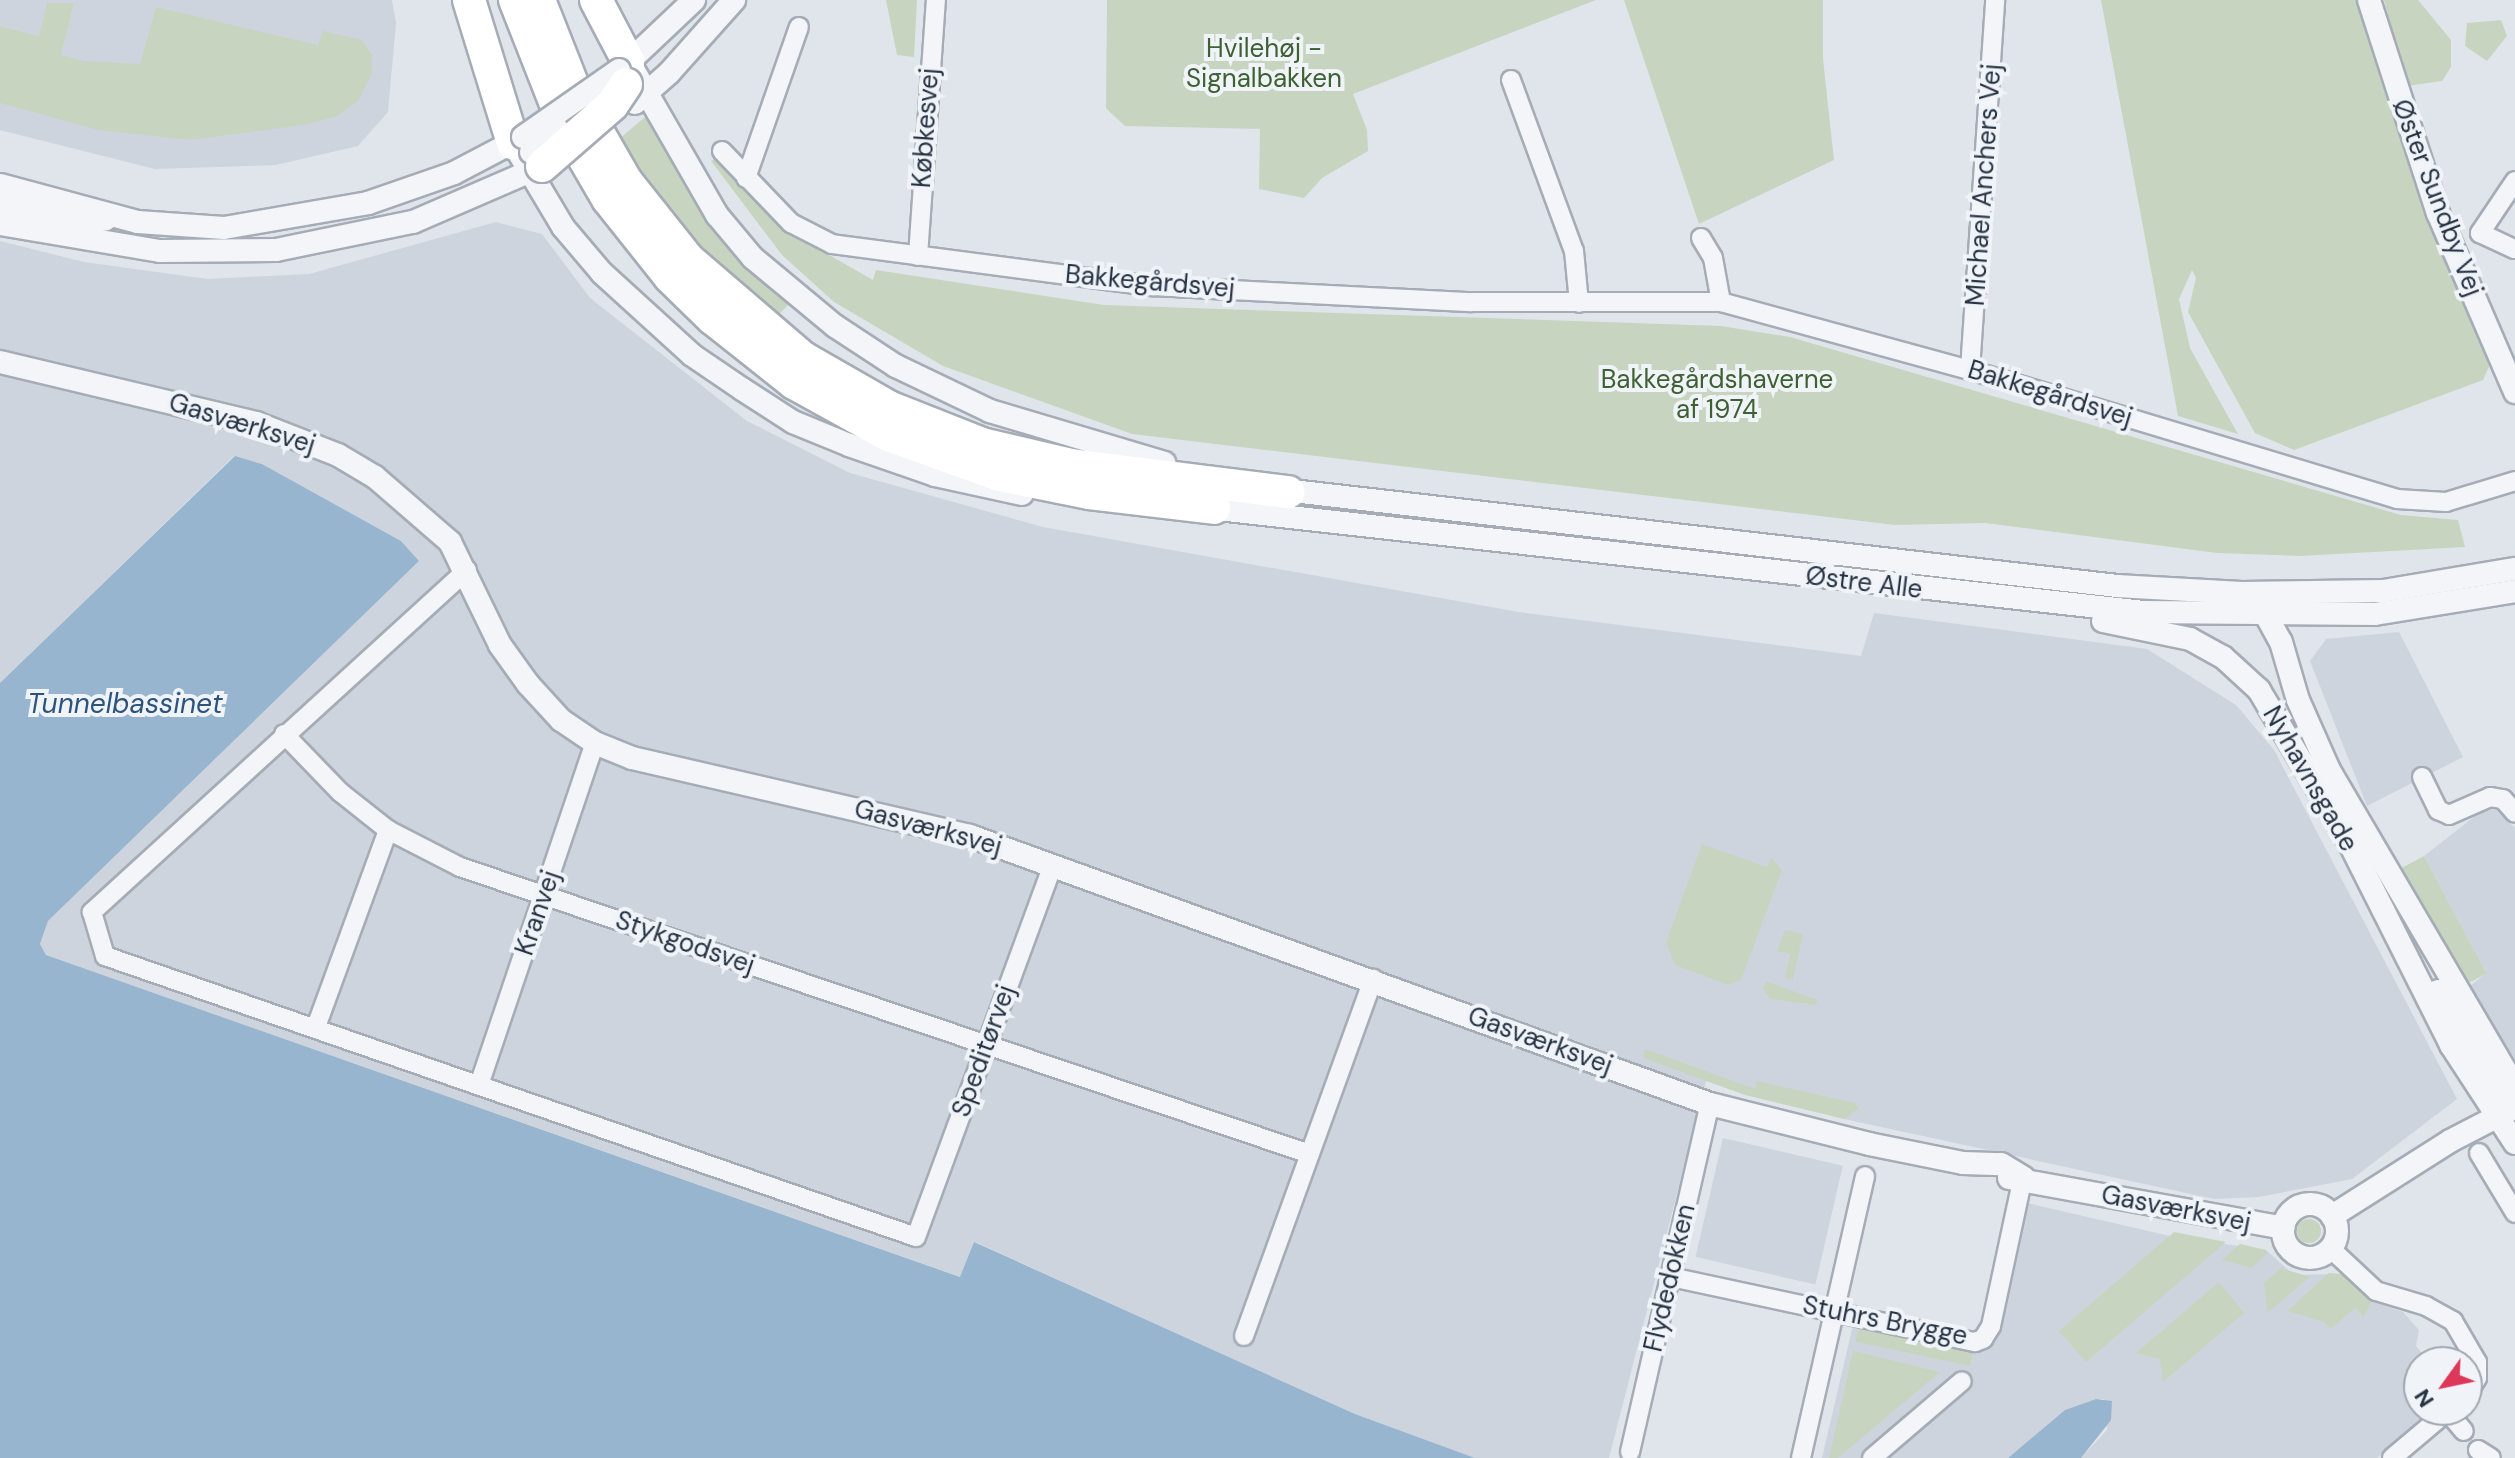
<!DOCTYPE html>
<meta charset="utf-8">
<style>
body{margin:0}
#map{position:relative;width:2515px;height:1458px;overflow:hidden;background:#e0e5eb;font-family:"DM Sans",sans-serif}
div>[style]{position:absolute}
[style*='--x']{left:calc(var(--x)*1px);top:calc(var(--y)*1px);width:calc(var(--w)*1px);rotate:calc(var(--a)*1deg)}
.built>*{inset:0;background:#ced4dd;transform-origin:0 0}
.green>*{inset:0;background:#c7d5c0;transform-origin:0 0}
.round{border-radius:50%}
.water>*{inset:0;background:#97b5ce}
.roads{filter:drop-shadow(2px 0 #a5acb6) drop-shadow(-2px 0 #a5acb6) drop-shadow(0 2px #a5acb6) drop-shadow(0 -2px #a5acb6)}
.minor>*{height:18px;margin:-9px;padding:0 9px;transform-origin:9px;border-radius:9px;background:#f3f5f8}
.tertiary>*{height:22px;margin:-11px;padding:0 11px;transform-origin:11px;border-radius:11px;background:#f3f5f8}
.tertiary>.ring{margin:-11px;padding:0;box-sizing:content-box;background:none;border:22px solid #f3f5f8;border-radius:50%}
.motorway>*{height:32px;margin:-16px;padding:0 16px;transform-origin:16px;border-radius:16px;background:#fff}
.bridges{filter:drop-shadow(2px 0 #a5acb6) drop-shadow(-2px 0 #a5acb6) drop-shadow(0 2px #a5acb6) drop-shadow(0 -2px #a5acb6)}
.tertiary-bridge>*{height:22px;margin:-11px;padding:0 11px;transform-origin:11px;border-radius:11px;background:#f3f5f8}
.motorway-bridge>*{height:32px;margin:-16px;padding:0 16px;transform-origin:16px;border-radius:16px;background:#fff}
span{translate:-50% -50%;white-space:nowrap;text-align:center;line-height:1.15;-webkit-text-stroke:8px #f0f4f8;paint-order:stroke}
.park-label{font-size:26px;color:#3e6133}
.street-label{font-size:26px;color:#273344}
.water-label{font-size:28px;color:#2c547d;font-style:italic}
.north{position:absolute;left:2403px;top:1346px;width:80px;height:80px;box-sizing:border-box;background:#f0f4f8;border:2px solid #a0a7b0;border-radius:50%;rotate:237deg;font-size:22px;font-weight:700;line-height:32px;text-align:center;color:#273344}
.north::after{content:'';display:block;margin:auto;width:28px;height:36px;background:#dd3859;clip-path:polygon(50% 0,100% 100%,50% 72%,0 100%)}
</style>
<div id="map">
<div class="built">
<div style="clip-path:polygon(0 0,392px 0,396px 23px,388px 112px,358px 146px,276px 165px,155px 169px,0 130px)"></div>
<div style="clip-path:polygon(496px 222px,542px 234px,590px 298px,747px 421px,850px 473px,1043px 527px,1519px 612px,1861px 656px,1874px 613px,2147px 649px,2236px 705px,2274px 750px,2457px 1099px,2352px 1179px,2259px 1197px,2214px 1199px,1844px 1119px,1706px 1081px,1609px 1458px,1475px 1458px,1355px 1414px,975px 1242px,961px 1277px,46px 955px,40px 944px,48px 921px,419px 561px,401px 541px,262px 464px,234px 456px,0 683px,0 241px,84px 262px,208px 279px,309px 274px)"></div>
<div style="clip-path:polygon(2399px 632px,2463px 757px,2367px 806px,2310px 661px,2326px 639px)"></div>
<div style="clip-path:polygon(2495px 809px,2515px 828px,2515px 1059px,2469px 987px,2486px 973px,2424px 856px,2479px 813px)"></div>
<div style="left:1723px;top:1138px;width:123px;height:122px;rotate:13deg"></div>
<div style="clip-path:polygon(2027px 1203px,2170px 1236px,2266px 1250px,2294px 1275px,2341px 1274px,2373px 1301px,2403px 1312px,2419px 1330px,2416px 1346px,2429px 1362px,2419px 1362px,2419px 1410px,2434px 1410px,2377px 1458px,2081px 1458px,2107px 1430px,2104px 1399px,2096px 1399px,2065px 1410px,2008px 1458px,1822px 1458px,1853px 1325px,1973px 1351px,1994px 1343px)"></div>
</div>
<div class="green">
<div style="clip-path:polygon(886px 0,917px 0,914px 57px,897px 55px)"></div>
<div style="clip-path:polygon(1107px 0,1596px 0,1353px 94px,1367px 130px,1368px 151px,1322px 178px,1304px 198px,1259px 189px,1260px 129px,1125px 126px,1111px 113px,1106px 108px)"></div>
<div style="clip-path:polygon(1624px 0,1823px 0,1823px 59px,1834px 160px,1699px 224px)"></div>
<div style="clip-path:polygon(2101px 0,2357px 0,2432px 228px,2491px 362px,2483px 380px,2294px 450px,2255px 433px,2188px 312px,2196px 278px,2192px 270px,2179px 299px,2190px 348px,2238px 434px,2178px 416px)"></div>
<div style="clip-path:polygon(2384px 0,2418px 0,2451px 40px,2451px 67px,2442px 81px,2407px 86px)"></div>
<div style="clip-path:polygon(47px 3px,74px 3px,61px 55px,84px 61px,140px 64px,156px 7px,318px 45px,323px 31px,362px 40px,372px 55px,372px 73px,358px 101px,337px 116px,304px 125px,190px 140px,98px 130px,0 103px,0 26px,39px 36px)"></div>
<div style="clip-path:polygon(2501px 20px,2507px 36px,2487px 61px,2465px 46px,2467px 23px)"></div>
<div style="clip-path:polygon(645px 117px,692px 198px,731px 248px,790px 303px,776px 317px,700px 246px,618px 140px)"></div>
<div style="clip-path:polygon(717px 158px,801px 239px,873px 280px,876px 270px,1104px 305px,1721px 326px,1790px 337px,2401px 515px,2458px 520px,2465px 547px,2300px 556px,2217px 553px,1985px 523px,1895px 525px,1132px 434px,943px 366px,834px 302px,782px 255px,711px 161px)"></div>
<div style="clip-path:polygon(1702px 844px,1767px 867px,1771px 858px,1782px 870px,1741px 980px,1728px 985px,1675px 965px,1666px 942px)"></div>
<div style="left:2424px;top:856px;width:133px;height:25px;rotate:62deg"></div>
<div style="clip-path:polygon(1785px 930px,1803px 934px,1793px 980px,1785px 978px,1790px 954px,1777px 951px)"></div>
<div style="clip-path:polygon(1766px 981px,1817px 1000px,1816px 1005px,1770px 999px,1763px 989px)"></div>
<div style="clip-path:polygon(1645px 1049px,1755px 1089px,1757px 1081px,1855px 1103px,1859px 1108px,1844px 1119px,1745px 1095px,1643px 1058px)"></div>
<div class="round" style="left:2297px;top:1219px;width:24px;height:24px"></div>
<div style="clip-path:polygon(2174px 1232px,2226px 1242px,2086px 1362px,2059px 1331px)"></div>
<div style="clip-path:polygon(2240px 1244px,2266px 1250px,2267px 1254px,2252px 1268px,2222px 1260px)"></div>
<div style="clip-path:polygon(2281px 1268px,2310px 1277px,2267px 1313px,2264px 1283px)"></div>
<div style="clip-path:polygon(2329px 1273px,2341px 1274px,2373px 1301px,2363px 1317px,2355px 1308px,2331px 1329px,2324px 1322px,2287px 1311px)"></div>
<div style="clip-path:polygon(2219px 1282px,2244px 1313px,2163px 1382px,2160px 1359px,2136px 1353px)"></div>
<div style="left:1859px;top:1326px;width:117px;height:16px;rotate:12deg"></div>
<div style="clip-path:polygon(1853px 1351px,1940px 1372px,1838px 1458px,1829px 1458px)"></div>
</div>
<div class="water">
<div style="clip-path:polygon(235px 456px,262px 464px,401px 541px,419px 561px,48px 921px,40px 944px,46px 955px,960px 1277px,974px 1242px,1355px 1414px,1475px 1458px,0 1458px,0 683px)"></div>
<div style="clip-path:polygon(2096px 1399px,2112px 1401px,2111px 1420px,2081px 1458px,2008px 1458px,2065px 1410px)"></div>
</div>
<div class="roads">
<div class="minor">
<div style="--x:1511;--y:80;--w:182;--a:69.8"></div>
<div style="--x:1574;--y:251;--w:52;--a:84.5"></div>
<div style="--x:722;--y:151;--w:100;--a:46.2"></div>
<div style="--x:791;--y:223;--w:46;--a:27.1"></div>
<div style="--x:832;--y:244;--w:324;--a:7.5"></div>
<div style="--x:1153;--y:286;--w:319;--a:2.9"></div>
<div style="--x:1472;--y:302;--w:249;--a:0"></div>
<div style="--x:1721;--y:302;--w:258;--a:15.3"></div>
<div style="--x:1970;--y:370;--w:446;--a:16.8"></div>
<div style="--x:2397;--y:499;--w:49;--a:3.5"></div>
<div style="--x:2446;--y:502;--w:72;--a:-16.9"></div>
<div style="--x:746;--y:178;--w:160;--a:-70.7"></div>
<div style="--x:2515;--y:181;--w:63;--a:123.9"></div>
<div style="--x:2480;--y:233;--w:38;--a:25"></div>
<div style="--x:1701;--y:238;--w:23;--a:59"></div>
<div style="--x:1713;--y:258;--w:45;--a:79.7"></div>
<div style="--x:918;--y:256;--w:257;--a:-86"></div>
<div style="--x:1970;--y:370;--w:371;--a:-86.1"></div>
<div style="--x:467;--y:570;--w:508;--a:137.64"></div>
<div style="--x:92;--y:912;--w:46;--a:73.5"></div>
<div style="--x:105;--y:956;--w:858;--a:19.11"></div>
<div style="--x:916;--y:1237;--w:396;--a:-69.8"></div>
<div style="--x:284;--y:734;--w:81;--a:46"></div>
<div style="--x:340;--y:792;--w:61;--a:38.4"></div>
<div style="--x:388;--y:830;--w:81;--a:27.2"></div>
<div style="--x:460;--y:867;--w:897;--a:18.66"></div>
<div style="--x:2422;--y:777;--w:37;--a:64"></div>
<div style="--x:2438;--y:810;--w:12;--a:24"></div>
<div style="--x:2449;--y:815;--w:45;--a:-23.7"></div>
<div style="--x:2490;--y:797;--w:13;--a:9"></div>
<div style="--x:2503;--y:799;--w:18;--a:49"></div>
<div style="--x:316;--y:1027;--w:210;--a:-69.9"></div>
<div style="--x:480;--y:1082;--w:358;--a:-71.3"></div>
<div style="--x:2479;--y:1153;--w:70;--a:59"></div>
<div style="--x:2330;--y:1248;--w:63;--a:43.1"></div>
<div style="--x:2376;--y:1291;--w:52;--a:16.7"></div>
<div style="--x:2426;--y:1306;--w:31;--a:29"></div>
<div style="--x:2453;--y:1321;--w:48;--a:59.7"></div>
<div style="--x:2477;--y:1362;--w:16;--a:90"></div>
<div style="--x:2477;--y:1378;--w:19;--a:122"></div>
<div style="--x:1671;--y:1277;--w:311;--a:12.1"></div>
<div style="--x:1975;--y:1342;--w:9;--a:-21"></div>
<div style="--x:1983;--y:1339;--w:15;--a:-58"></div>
<div style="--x:1991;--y:1326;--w:152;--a:-77.9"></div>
<div style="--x:1244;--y:1336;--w:380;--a:-70.1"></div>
<div style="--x:2447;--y:1411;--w:26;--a:50"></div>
<div style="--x:2478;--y:1450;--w:15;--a:32"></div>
<div style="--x:1630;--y:1452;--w:357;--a:-77.1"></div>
<div style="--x:1801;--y:1458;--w:289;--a:-77.2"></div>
<div style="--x:1872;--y:1458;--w:118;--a:-40.5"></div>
<div style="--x:2392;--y:1458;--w:75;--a:-40.1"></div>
</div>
<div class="tertiary">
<div style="--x:2369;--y:0;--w:224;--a:72.1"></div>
<div style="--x:2438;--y:213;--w:195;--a:66.7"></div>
<div style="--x:629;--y:62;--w:177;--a:60.1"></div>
<div style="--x:717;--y:215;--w:56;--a:50.1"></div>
<div style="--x:753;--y:258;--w:107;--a:39.7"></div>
<div style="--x:835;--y:326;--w:73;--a:33.3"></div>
<div style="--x:896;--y:366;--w:104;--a:25.6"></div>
<div style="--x:990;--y:411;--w:182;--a:16.6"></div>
<div style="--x:620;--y:70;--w:102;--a:-43.4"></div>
<div style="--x:635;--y:103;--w:45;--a:-41.4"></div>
<div style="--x:669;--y:73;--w:98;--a:-48.3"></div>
<div style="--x:513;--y:143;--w:98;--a:59.2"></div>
<div style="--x:563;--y:227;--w:60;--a:49.7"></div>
<div style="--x:602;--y:273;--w:122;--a:42.3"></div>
<div style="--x:692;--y:355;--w:60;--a:34.2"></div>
<div style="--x:742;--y:389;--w:61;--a:32.9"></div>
<div style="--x:793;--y:422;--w:61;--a:22.3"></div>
<div style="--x:849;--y:445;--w:91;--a:19.2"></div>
<div style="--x:935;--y:475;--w:89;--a:12.3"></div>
<div style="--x:0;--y:185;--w:143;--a:15"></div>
<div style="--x:138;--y:222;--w:86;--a:4"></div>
<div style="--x:224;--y:228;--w:146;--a:-9.8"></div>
<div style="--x:368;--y:203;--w:91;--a:-19.2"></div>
<div style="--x:454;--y:173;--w:78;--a:-27.6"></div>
<div style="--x:0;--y:204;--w:77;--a:14.2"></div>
<div style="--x:75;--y:223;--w:31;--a:-7"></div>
<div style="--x:0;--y:224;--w:162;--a:9.6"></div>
<div style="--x:160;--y:251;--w:116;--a:-0.5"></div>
<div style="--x:276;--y:250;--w:140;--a:-11.6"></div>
<div style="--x:413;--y:222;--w:136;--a:-23.4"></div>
<div style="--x:0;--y:362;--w:263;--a:13.4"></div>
<div style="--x:256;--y:423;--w:88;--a:21.3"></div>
<div style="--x:338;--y:455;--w:43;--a:30.7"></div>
<div style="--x:375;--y:477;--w:99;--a:40.9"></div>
<div style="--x:450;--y:542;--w:114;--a:64.1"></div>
<div style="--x:500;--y:645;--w:48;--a:54.3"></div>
<div style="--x:528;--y:684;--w:49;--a:47.5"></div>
<div style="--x:561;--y:720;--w:41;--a:34.1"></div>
<div style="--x:595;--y:743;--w:40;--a:22"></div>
<div style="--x:632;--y:758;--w:347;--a:13"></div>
<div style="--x:970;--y:836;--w:787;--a:19.91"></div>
<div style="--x:1710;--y:1104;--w:164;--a:14.1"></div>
<div style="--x:1869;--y:1144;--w:96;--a:11.4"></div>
<div style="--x:1963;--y:1163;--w:38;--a:2"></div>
<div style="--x:2001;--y:1164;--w:26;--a:31"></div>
<div style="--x:1275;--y:489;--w:848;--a:6.57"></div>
<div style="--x:2117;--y:586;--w:125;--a:3.2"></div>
<div style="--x:2242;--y:593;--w:141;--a:-0.8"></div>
<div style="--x:2383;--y:591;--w:134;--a:-9.5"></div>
<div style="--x:1200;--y:507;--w:949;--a:6.35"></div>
<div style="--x:2143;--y:612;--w:232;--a:0.5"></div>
<div style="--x:2375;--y:614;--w:142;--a:-9.3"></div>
<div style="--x:2262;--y:608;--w:39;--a:61"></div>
<div style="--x:2281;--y:642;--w:60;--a:73.7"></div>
<div style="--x:2298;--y:700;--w:77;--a:66.1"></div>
<div style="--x:2329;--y:770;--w:368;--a:59.6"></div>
<div style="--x:2103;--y:621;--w:89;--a:11.7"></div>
<div style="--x:2190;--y:639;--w:38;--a:29"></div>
<div style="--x:2223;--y:657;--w:49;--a:42.5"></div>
<div style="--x:2259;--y:690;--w:172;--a:59.3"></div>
<div style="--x:2347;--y:838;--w:232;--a:63.3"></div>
<div style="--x:2451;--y:1045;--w:117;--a:56.9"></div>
<div style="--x:2438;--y:991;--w:101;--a:59.1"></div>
<div style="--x:2490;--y:1078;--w:36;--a:46"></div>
<div style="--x:2009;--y:1178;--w:279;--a:10.3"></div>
<div class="ring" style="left:2283px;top:1204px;width:32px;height:32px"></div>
<div style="--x:2332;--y:1216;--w:140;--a:-32.4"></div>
<div style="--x:2450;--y:1141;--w:68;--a:-27.3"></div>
</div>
<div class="motorway">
<div style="--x:469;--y:0;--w:150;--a:72.9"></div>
<div style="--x:515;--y:0;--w:131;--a:68.5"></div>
<div style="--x:563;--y:122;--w:89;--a:59.7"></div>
<div style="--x:608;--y:199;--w:100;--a:51.5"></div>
<div style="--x:670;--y:277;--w:59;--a:44.3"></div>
<div style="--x:712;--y:318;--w:105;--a:38.4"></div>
<div style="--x:794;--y:383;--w:107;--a:29"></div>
<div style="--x:888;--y:435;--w:119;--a:19.7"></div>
<div style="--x:1000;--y:475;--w:91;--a:11.4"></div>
<div style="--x:1089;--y:493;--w:126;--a:6.8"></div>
<div style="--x:539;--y:0;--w:101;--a:68.5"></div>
<div style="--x:576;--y:94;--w:100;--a:60.1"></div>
<div style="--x:626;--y:181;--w:100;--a:51.5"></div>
<div style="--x:688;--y:259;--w:150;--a:40.7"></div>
<div style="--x:802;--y:357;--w:100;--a:29.9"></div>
<div style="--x:889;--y:407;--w:100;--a:21.7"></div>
<div style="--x:982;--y:444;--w:91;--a:13.3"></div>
<div style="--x:1071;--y:465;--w:219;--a:7.1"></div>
<div style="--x:596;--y:0;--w:69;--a:62.3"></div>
<div style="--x:628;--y:61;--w:23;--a:95"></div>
</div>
</div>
<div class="bridges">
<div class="tertiary-bridge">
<div style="--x:523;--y:137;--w:117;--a:-34.9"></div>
<div style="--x:531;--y:152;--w:35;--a:-43"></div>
</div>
<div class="motorway-bridge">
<div style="--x:542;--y:166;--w:93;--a:-41.1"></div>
<div style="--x:612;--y:105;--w:25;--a:-56"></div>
</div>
</div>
<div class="park-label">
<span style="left:1264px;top:64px">Hvilehøj -<br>Signalbakken</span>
<span style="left:1717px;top:395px">Bakkegårdshaverne<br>af 1974</span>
</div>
<div class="street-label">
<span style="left:926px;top:128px;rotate:-86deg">Købkesvej</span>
<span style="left:1984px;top:185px;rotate:-86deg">Michael Anchers Vej</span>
<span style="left:2437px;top:198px;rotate:69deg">Øster Sundby Vej</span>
<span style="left:1150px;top:282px;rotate:5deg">Bakkegårdsvej</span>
<span style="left:2050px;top:394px;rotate:17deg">Bakkegårdsvej</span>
<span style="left:242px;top:424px;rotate:17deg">Gasværksvej</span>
<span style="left:1864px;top:583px;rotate:7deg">Østre Alle</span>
<span style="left:2310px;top:779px;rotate:60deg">Nyhavnsgade</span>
<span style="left:928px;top:828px;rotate:15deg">Gasværksvej</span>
<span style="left:538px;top:913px;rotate:-71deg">Kranvej</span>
<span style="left:685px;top:943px;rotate:19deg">Stykgodsvej</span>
<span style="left:1540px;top:1041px;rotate:20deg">Gasværksvej</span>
<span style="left:984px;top:1051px;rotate:-70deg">Speditørvej</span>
<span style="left:2176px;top:1209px;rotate:11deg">Gasværksvej</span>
<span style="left:1670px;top:1278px;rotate:-77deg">Flydedokken</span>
<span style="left:1885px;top:1321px;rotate:11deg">Stuhrs Brygge</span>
</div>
<div class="water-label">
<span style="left:125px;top:704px">Tunnelbassinet</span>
</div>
<div class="north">N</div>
</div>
